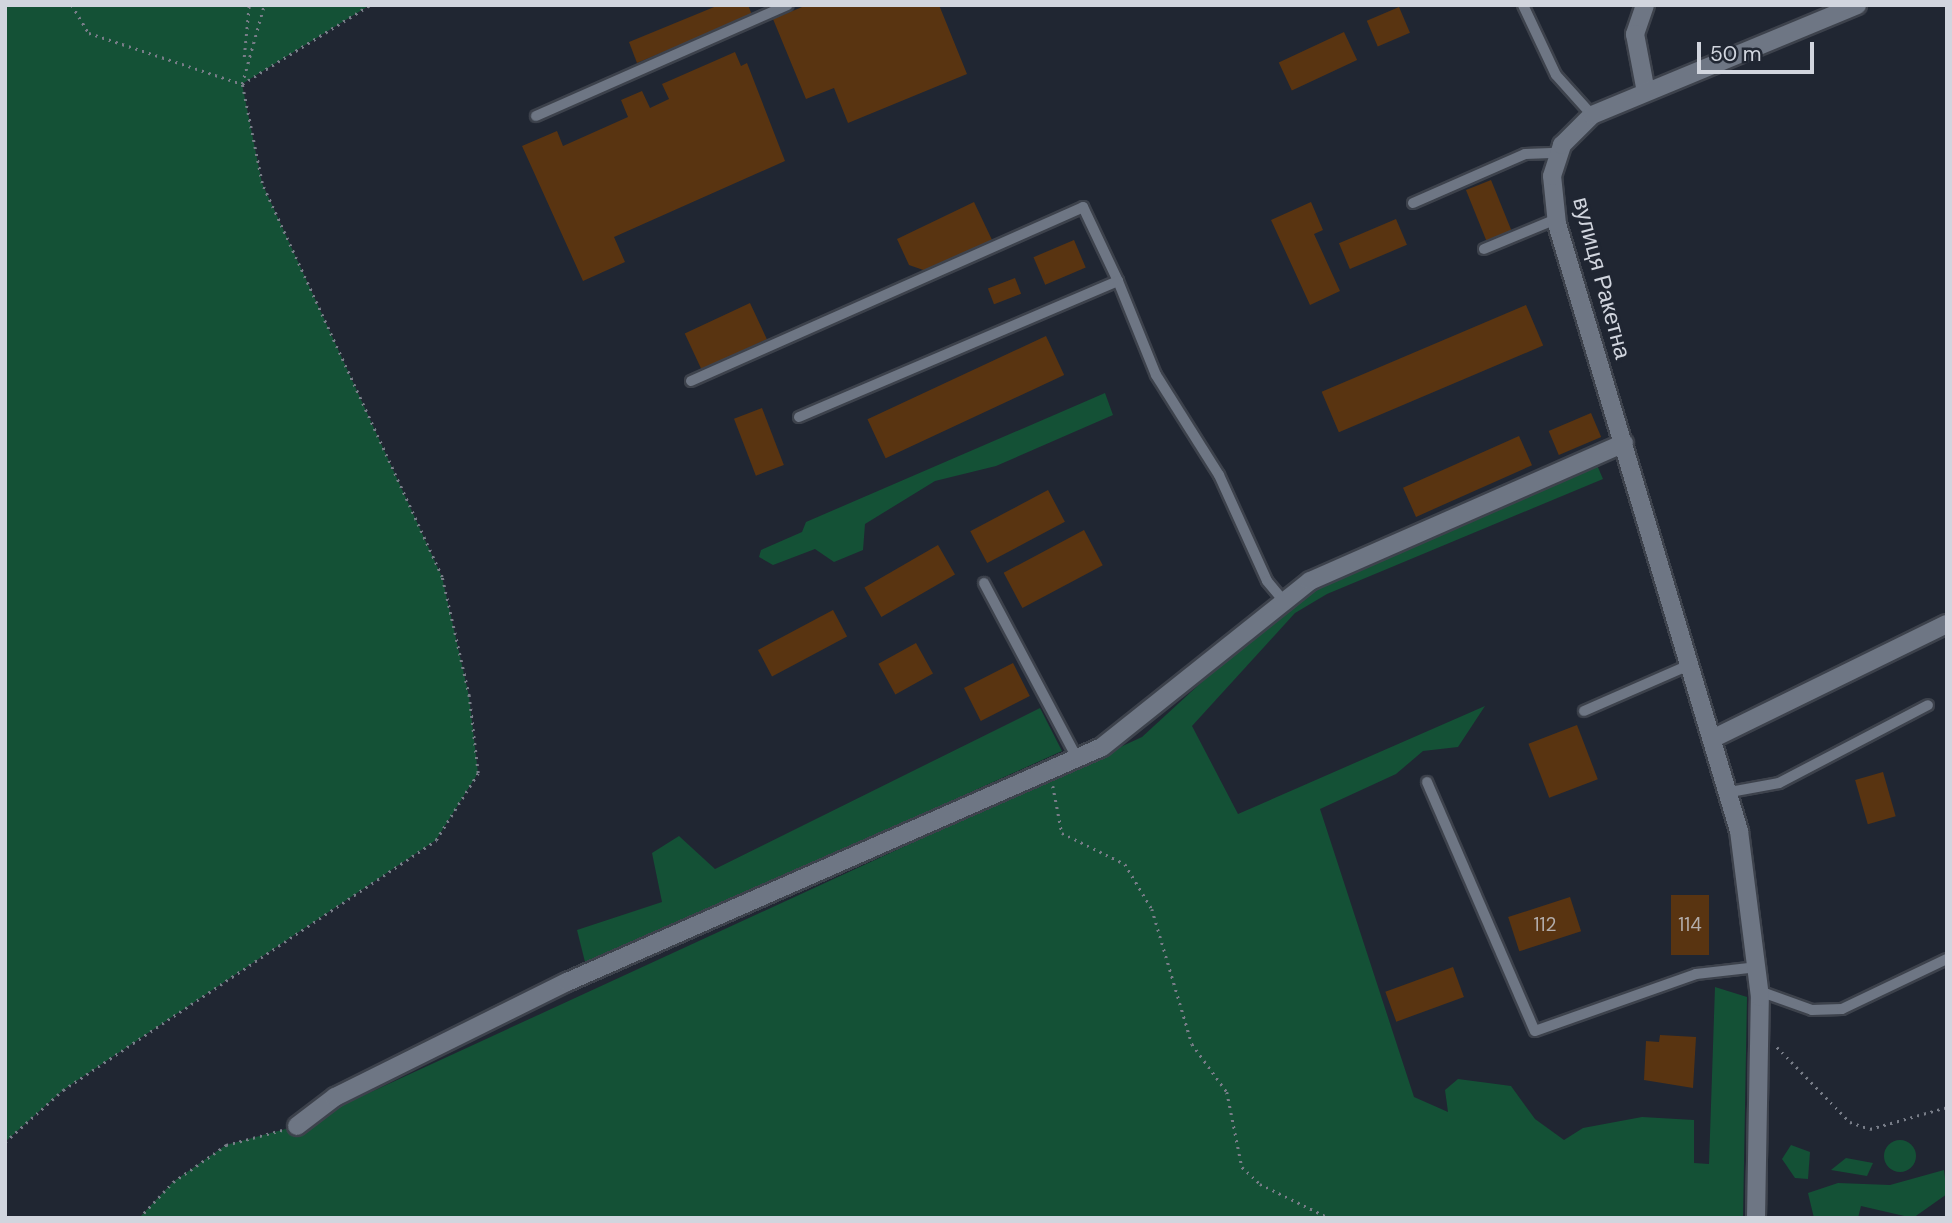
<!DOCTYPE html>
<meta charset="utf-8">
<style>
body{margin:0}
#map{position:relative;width:1952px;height:1223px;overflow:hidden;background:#202632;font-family:"DM Sans",sans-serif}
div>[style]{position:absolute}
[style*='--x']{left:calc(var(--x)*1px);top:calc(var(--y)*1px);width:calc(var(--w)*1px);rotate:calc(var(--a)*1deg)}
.green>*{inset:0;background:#145136}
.round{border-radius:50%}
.building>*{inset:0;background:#593411;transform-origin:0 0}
.path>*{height:2.5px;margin-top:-1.25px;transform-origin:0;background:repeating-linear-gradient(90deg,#787d88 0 2px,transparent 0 7px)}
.roads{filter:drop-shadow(2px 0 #3d424c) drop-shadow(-2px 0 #3d424c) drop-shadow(0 2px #3d424c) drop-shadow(0 -2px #3d424c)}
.service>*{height:10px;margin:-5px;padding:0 5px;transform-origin:5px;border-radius:5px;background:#6e7684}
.minor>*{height:18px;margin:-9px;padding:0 9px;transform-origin:9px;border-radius:9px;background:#6e7684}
span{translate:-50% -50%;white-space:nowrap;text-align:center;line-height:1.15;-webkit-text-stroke:6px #202632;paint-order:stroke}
.number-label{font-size:19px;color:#b3adab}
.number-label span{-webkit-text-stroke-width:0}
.street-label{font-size:23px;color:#d1d5de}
.frame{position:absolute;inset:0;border:7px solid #d1d5de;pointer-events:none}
.scale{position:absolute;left:1697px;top:42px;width:117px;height:32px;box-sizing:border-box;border:4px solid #d1d5de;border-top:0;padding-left:9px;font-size:21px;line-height:24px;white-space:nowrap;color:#d1d5de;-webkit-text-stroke:5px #202632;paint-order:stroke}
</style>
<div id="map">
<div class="green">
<div style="clip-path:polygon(5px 5px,370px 5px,242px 84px,262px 183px,442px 577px,469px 696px,478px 773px,436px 840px,63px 1090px,5px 1142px)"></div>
<div style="clip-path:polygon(1105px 393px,1113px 415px,996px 466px,935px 481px,865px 524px,863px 550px,834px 562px,815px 549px,773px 565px,759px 557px,761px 550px,802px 532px,806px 522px)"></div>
<div style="clip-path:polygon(1597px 465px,1603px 479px,1327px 594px,1295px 613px,1192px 726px,1238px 814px,1485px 706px,1458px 747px,1423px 751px,1396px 774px,1320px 809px,1414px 1097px,1448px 1112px,1445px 1090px,1458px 1079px,1511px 1086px,1535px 1119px,1564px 1140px,1583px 1128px,1642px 1117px,1694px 1120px,1694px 1163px,1709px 1164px,1715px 987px,1747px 997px,1743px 1218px,139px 1218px,173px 1182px,226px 1145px,297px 1126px,1142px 737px,1277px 613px,1323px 583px)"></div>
<div style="clip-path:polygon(1040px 708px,1062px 751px,586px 966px,577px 930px,662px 902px,652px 853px,679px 836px,715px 869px)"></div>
<div class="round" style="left:1884px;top:1140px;width:32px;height:32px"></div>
<div style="clip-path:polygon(1791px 1145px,1810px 1152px,1808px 1179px,1795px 1178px,1782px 1159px)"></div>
<div style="clip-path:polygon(1846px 1158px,1873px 1163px,1867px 1176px,1831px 1170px)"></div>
<div style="clip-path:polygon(1944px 1170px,1947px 1194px,1913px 1218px,1861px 1206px,1858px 1218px,1814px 1218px,1808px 1193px,1838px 1183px,1890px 1185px)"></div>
</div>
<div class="building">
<div style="clip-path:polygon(719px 5px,748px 5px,752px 15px,637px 63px,629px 42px)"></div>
<div style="clip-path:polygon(807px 5px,939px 5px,967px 74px,848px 123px,834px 88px,806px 99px,773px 19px)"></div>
<div style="left:1399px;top:7px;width:28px;height:35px;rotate:67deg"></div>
<div style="left:1344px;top:32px;width:31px;height:72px;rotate:65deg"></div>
<div style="clip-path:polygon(735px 52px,741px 66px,747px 63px,785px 161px,614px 237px,625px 262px,583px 281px,522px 146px,557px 131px,563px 146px,628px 117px,621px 100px,642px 91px,650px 108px,669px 99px,662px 84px)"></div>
<div style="left:1491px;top:180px;width:57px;height:27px;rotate:68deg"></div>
<div style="clip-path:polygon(974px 202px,993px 242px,929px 272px,909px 265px,897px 239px)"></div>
<div style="clip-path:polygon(1311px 202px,1323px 230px,1314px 234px,1340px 291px,1310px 305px,1271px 220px)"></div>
<div style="left:1396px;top:219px;width:28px;height:62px;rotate:67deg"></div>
<div style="left:1074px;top:240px;width:30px;height:44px;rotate:67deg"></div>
<div style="left:1015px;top:278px;width:17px;height:29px;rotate:69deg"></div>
<div style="left:750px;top:303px;width:40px;height:72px;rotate:65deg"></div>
<div style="left:1526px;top:305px;width:44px;height:222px;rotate:67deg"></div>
<div style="left:1046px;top:336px;width:43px;height:197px;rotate:65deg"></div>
<div style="left:762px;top:408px;width:61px;height:30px;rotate:69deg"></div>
<div style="left:1591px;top:413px;width:26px;height:46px;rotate:67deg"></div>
<div style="left:1519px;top:436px;width:32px;height:127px;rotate:66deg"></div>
<div style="left:1048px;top:490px;width:36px;height:88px;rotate:62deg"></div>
<div style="left:1084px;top:530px;width:40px;height:91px;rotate:62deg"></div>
<div style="left:938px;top:545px;width:34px;height:85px;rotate:60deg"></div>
<div style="left:833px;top:610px;width:30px;height:85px;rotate:62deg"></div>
<div style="left:916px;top:643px;width:35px;height:43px;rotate:61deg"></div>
<div style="left:1013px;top:663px;width:37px;height:55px;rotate:63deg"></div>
<div style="left:1577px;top:725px;width:58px;height:52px;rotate:69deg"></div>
<div style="left:1883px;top:772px;width:46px;height:29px;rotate:74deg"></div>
<div style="left:1671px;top:895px;width:38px;height:60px"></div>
<div style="left:1570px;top:897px;width:36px;height:65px;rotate:72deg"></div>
<div style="left:1453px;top:967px;width:32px;height:72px;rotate:70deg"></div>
<div style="clip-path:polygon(1660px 1035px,1696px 1037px,1693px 1088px,1644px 1080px,1646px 1041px,1659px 1042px)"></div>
</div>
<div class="path">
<div style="--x:72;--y:5;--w:33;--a:59"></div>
<div style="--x:89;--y:33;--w:161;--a:18.4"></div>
<div style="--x:242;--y:84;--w:150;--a:-31.7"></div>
<div style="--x:244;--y:57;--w:52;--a:-84.5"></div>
<div style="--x:1053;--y:786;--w:48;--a:79.2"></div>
<div style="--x:1062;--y:833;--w:70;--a:26.2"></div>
<div style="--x:1125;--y:864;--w:52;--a:59"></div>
<div style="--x:1152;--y:909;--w:141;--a:73.5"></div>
<div style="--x:1192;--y:1044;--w:59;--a:53.9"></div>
<div style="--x:1227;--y:1092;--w:76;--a:78.7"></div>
<div style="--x:1242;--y:1167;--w:25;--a:43"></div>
<div style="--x:1260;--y:1184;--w:77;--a:26.2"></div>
<div style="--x:1777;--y:1047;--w:105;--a:45.8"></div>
<div style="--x:1850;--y:1122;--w:21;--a:19"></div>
<div style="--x:1870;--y:1129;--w:80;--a:-15.9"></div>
<div style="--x:5;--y:1142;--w:78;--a:-41.9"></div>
<div style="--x:63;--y:1090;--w:449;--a:-33.8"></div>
<div style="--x:436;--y:840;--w:79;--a:-57.9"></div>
<div style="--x:478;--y:773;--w:78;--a:-96.7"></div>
<div style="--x:469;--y:696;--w:122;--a:-102.8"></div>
<div style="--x:442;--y:577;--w:433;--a:-114.6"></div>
<div style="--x:262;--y:183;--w:101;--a:-101.4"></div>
<div style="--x:242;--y:84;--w:82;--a:-74.4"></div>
<div style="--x:139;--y:1218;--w:50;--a:-46.6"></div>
<div style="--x:173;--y:1182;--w:65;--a:-34.9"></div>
<div style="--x:226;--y:1145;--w:58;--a:-15"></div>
</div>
<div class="roads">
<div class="service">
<div style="--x:1523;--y:5;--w:77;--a:64.8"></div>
<div style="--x:1556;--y:75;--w:54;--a:48"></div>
<div style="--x:536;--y:116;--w:275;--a:-23.8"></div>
<div style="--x:1413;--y:203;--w:122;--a:-23.6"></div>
<div style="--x:1525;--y:154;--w:33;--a:-2"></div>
<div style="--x:1484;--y:249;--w:78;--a:-22.6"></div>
<div style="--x:691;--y:381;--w:429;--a:-23.9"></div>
<div style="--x:1083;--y:207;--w:82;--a:64.7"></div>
<div style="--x:799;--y:417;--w:347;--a:-23.1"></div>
<div style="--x:1118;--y:281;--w:101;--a:68"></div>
<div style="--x:1156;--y:375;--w:118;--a:57.8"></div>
<div style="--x:1219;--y:475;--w:116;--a:65.6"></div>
<div style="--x:1267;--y:581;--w:23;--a:50"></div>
<div style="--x:984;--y:583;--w:198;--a:62"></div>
<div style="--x:1584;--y:711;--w:112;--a:-23.6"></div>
<div style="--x:1427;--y:782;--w:271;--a:66.6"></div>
<div style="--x:1535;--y:1031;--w:171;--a:-19.5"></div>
<div style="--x:1696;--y:974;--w:62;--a:-6.4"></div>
<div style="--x:1730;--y:792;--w:50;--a:-10.4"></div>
<div style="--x:1779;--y:783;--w:168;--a:-27.6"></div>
<div style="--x:1759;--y:991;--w:56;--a:19.7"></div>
<div style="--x:1812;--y:1010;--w:30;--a:-2"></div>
<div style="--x:1842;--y:1009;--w:116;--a:-25.5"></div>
</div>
<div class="minor">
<div style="--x:1645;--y:5;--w:31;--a:109"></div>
<div style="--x:1635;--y:34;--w:59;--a:79.3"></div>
<div style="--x:1716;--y:737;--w:257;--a:-26.1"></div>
<div style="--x:297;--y:1126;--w:48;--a:-37.3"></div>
<div style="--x:335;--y:1097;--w:259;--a:-26.4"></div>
<div style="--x:567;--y:982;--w:584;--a:-23.71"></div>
<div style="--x:1102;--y:747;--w:266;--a:-38.6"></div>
<div style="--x:1310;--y:581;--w:343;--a:-23.7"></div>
<div style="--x:1756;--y:1218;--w:221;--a:-89"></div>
<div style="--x:1760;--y:997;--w:167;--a:-97.2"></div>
<div style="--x:1739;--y:831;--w:634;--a:-106.69"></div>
<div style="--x:1557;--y:224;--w:48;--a:-95.9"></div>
<div style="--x:1552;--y:176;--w:33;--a:-72"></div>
<div style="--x:1562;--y:145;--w:42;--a:-45"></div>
<div style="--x:1592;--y:115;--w:287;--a:-22.5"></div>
</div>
</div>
<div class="number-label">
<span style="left:1545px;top:925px">112</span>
<span style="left:1690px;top:925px">114</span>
</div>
<div class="street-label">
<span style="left:1602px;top:278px;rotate:75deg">вулиця Ракетна</span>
</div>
<div class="frame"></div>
<div class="scale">50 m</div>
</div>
